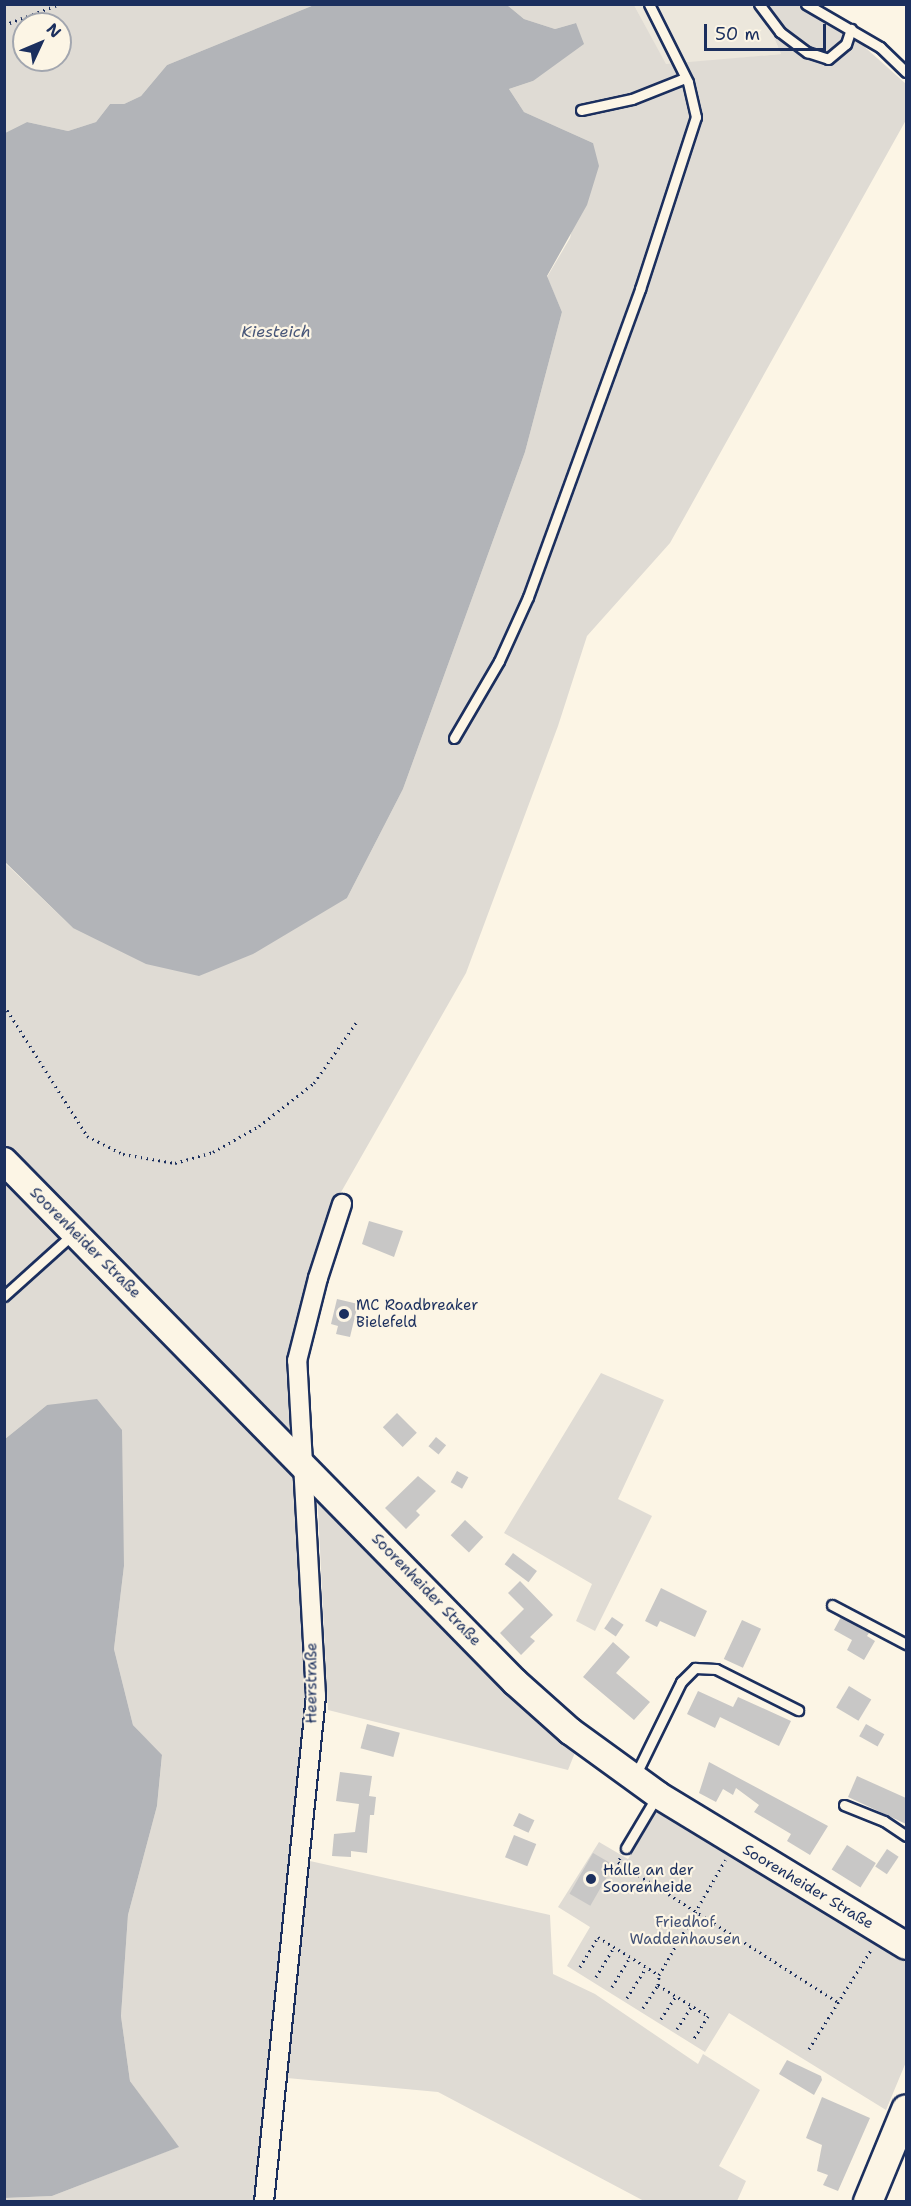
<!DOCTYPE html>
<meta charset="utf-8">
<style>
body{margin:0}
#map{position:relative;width:911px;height:2206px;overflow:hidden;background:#fcf5e5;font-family:"Shantell Sans",sans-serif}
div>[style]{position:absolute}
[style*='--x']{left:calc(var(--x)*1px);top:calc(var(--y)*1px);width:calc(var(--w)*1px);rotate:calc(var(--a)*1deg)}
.built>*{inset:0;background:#ece7dc}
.green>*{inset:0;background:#dfdbd4}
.water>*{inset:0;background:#b2b4b8}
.building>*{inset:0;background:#c8c7c6;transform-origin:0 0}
.path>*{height:3px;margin-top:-1.5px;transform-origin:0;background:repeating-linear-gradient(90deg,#1b2f5e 0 1.5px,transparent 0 6px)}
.roads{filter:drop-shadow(2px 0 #1b2f5e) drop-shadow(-2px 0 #1b2f5e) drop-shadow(0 2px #1b2f5e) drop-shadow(0 -2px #1b2f5e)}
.lane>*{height:9px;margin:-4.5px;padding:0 4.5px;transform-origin:4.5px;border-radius:4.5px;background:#fcf5e5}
.street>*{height:18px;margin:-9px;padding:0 9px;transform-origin:9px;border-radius:9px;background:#fcf5e5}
.secondary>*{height:26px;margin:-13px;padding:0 13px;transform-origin:13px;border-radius:13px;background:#fcf5e5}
.primary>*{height:28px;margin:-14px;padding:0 14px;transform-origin:14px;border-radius:14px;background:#fcf5e5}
.dots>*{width:16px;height:16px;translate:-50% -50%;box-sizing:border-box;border:3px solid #fcf5e5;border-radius:50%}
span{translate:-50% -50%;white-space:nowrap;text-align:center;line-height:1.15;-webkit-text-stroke:4.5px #fcf5e5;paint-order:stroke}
.street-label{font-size:15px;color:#1b2f5e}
.poi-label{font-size:15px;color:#1b2f5e}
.left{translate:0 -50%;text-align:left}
.park-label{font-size:15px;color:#425176}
.water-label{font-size:16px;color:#485779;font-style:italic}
.frame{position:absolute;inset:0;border:6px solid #1b2f5e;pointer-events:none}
.north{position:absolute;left:12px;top:12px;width:60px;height:60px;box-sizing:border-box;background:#fcf5e5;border:2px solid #a2a6af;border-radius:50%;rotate:46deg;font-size:16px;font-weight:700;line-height:24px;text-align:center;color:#1b2f5e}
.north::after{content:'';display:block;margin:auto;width:21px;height:27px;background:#1b2f5e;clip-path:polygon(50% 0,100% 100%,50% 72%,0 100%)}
.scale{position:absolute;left:704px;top:24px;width:122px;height:27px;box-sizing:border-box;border:3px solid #1b2f5e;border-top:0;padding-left:8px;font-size:18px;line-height:21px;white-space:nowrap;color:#1b2f5e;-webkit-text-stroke:4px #fcf5e5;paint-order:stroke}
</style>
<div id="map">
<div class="built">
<div style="clip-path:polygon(634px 5px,760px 5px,781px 54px,666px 65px)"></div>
</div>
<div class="green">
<div style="clip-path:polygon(evenodd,5px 5px,314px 5px,167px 65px,141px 96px,124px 104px,110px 104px,96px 122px,68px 131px,27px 122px,5px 133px,5px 5px,24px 24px,60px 24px,60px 60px,24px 60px,24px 24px)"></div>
<div style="clip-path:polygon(507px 5px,634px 5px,666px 64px,781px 54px,760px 5px,807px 5px,829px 15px,906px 84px,906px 120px,670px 543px,587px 636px,558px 726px,466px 973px,324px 1222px,291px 1352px,297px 1445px,5px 1146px,4px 862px,73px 928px,347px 898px,403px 789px,525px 452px,562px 312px,547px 277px,570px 238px,593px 143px,524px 112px,509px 89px,533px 81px,576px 23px,555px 29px,524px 19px)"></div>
<div style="clip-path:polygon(4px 1178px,61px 1239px,296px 1467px,306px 1699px,253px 2201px,5px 2201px,5px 2198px,52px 2196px,178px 2147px,130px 2081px,121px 2016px,128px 1915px,157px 1806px,162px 1756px,133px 1725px,114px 1649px,124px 1566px,47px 1405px,5px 1439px)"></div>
<div style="clip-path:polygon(601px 1373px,664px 1400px,618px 1499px,652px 1516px,595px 1631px,576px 1621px,592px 1584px,504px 1533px)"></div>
<div style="clip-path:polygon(317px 1490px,576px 1750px,568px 1770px,328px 1710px)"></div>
<div style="clip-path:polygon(660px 1807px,906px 1962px,906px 2062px,886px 2110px,729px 2013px,705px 2052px,567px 1966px,590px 1927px,558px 1907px,599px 1842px,628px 1859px)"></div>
<div style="clip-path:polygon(310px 1861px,550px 1915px,553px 1974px,595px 1994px,698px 2064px,703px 2054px,760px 2090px,719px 2166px,746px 2181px,737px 2201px,644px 2201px,438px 2092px,287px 2078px)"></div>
</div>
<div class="water">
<div style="clip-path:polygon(314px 5px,507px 5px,524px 19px,555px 29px,576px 23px,584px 44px,533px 81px,509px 89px,524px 112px,593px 143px,599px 166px,587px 205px,547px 276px,562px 312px,525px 452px,403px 789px,347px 898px,253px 954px,199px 976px,146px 964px,73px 928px,5px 862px,5px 133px,27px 122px,68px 131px,96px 122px,110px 104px,124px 104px,141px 96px,167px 65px)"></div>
<div style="clip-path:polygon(97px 1399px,122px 1430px,124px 1566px,114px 1649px,133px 1725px,162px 1755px,157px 1806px,128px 1915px,121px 2016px,130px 2081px,179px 2147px,52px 2196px,5px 2198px,5px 1439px,47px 1405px)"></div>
</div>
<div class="building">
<div style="clip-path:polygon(369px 1221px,403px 1231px,394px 1257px,362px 1244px)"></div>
<div style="clip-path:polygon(337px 1299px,358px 1304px,350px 1337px,336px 1334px,338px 1326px,331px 1324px)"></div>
<div style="left:397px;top:1413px;width:28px;height:20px;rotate:45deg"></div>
<div style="left:436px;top:1437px;width:13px;height:12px;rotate:39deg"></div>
<div style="left:457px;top:1471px;width:13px;height:13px;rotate:29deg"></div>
<div style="clip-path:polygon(418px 1476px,436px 1491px,416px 1511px,420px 1515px,406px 1529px,385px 1508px)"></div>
<div style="left:465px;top:1520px;width:25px;height:21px;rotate:43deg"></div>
<div style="left:513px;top:1553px;width:30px;height:14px;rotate:37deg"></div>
<div style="clip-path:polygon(520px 1581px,553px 1615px,530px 1637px,535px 1641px,521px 1655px,500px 1633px,524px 1609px,508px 1593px)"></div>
<div style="clip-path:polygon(661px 1588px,707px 1611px,695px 1637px,660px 1621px,657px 1627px,645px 1621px)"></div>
<div style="left:612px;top:1617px;width:14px;height:14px;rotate:34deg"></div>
<div style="clip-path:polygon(841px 1617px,869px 1633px,867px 1636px,875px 1641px,864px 1660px,847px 1650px,852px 1640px,834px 1630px)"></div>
<div style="left:742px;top:1620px;width:21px;height:43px;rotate:25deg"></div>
<div style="clip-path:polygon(613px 1642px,630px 1657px,616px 1673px,650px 1702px,634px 1720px,583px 1677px)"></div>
<div style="left:849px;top:1686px;width:26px;height:25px;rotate:31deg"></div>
<div style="clip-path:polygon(698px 1691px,733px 1707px,738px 1697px,791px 1721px,779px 1746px,720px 1717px,715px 1728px,687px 1714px)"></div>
<div style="left:367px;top:1724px;width:34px;height:25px;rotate:15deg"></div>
<div style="left:866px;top:1724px;width:21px;height:14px;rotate:29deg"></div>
<div style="clip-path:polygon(709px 1762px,828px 1826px,810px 1855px,787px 1841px,791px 1834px,754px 1812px,759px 1805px,736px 1788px,733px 1795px,723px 1789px,716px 1802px,699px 1793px)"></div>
<div style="clip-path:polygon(340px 1772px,372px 1776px,369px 1796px,376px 1797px,374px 1815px,370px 1815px,367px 1853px,351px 1851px,351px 1857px,332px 1856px,334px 1834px,355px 1832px,359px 1804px,336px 1801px)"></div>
<div style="clip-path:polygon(857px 1776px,906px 1798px,906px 1824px,848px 1797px)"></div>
<div style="left:519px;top:1813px;width:17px;height:14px;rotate:25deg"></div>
<div style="left:514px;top:1835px;width:24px;height:24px;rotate:22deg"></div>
<div style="left:847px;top:1845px;width:34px;height:29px;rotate:32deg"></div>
<div style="left:887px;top:1849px;width:14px;height:21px;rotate:34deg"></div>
<div style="left:593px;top:1853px;width:24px;height:47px;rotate:30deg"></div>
<div style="clip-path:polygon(787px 2060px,821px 2076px,822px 2080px,814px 2095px,779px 2074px)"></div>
<div style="clip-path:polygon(822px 2097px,870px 2118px,838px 2191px,823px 2185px,828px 2175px,817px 2171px,822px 2145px,806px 2138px)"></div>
</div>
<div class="path">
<div style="--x:4;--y:25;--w:60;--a:-20.6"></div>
<div style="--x:4;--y:1005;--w:155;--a:57.6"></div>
<div style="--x:87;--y:1136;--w:40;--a:26.6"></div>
<div style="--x:123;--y:1154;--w:53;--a:9.8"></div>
<div style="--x:175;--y:1163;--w:40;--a:-16"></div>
<div style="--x:213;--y:1152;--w:53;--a:-29.5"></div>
<div style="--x:259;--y:1126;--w:70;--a:-38"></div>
<div style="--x:314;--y:1083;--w:77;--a:-55.1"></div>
<div style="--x:620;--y:1858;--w:4;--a:117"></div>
<div style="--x:618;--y:1862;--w:261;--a:32.5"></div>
<div style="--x:580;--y:1967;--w:35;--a:-59"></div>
<div style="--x:598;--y:1937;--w:72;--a:31.9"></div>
<div style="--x:659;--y:1975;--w:133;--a:-60.1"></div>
<div style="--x:596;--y:1977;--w:35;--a:-59"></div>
<div style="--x:658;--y:1985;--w:59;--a:31.8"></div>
<div style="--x:708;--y:2016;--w:28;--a:122"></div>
<div style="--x:612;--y:1987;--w:35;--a:-59"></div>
<div style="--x:627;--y:1998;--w:36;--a:-58"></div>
<div style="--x:643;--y:2008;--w:27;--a:-57"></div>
<div style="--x:658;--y:1985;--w:10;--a:-84"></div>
<div style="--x:661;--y:2019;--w:27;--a:-57"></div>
<div style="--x:677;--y:2029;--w:27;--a:-57"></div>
<div style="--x:809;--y:2049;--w:119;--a:-58"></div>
</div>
<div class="roads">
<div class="lane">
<div style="--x:759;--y:4;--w:35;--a:53"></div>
<div style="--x:780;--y:32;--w:34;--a:37"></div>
<div style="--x:807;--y:52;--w:22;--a:18"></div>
<div style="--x:828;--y:59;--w:23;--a:-40"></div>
<div style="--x:846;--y:44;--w:16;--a:-72"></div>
<div style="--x:806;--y:4;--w:86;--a:30.2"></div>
<div style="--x:880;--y:47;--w:36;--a:44"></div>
<div style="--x:581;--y:110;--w:52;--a:-12.2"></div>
<div style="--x:632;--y:99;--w:57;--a:-21.6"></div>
<div style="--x:454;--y:738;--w:89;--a:-59.7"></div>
<div style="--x:499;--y:661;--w:70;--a:-65.6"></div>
<div style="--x:528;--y:597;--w:328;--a:-70"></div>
<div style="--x:640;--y:289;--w:181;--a:-72"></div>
<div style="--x:696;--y:117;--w:36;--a:-103"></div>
<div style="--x:688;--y:82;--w:87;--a:-116.6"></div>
<div style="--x:4;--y:1296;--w:94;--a:-42"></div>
<div style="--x:832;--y:1605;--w:84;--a:27.8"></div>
<div style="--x:635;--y:1776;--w:105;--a:-63.9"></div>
<div style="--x:681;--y:1682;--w:20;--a:-45"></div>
<div style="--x:695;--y:1668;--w:21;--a:3"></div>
<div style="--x:716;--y:1669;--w:92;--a:26.6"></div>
<div style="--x:844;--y:1805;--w:43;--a:21.8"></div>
<div style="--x:884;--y:1821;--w:27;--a:34"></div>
<div style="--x:626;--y:1848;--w:61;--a:-59.2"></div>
</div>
<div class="street">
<div style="--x:264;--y:2202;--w:509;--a:-84.13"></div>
<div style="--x:316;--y:1696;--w:336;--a:-93.2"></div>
<div style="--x:297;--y:1361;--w:86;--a:-75.8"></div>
<div style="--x:318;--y:1278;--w:78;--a:-72"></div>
</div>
<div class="secondary">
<div style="--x:4;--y:1161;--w:730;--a:45.56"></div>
<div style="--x:515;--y:1682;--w:74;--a:41.7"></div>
<div style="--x:570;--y:1731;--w:109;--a:36"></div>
<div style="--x:658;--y:1795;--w:290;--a:31.3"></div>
</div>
<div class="primary">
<div style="--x:868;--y:2202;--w:100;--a:-67.6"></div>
</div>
</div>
<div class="dots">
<div style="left:344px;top:1314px;background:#1b2f5e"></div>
<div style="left:591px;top:1879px;background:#1b2f5e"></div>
</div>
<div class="street-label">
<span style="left:85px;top:1243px;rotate:45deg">Soorenheider Straße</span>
<span style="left:426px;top:1590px;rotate:46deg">Soorenheider Straße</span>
<span style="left:312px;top:1683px;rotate:-90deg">Heerstraße</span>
<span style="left:808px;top:1887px;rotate:31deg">Soorenheider Straße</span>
</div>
<div class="poi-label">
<span class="left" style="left:356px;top:1314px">MC Roadbreaker<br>Bielefeld</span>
<span class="left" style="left:603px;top:1879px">Halle an der<br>Soorenheide</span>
</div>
<div class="park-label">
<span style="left:685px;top:1931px">Friedhof<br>Waddenhausen</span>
</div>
<div class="water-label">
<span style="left:276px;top:332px">Kiesteich</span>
</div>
<div class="frame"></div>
<div class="north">N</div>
<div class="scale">50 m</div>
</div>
